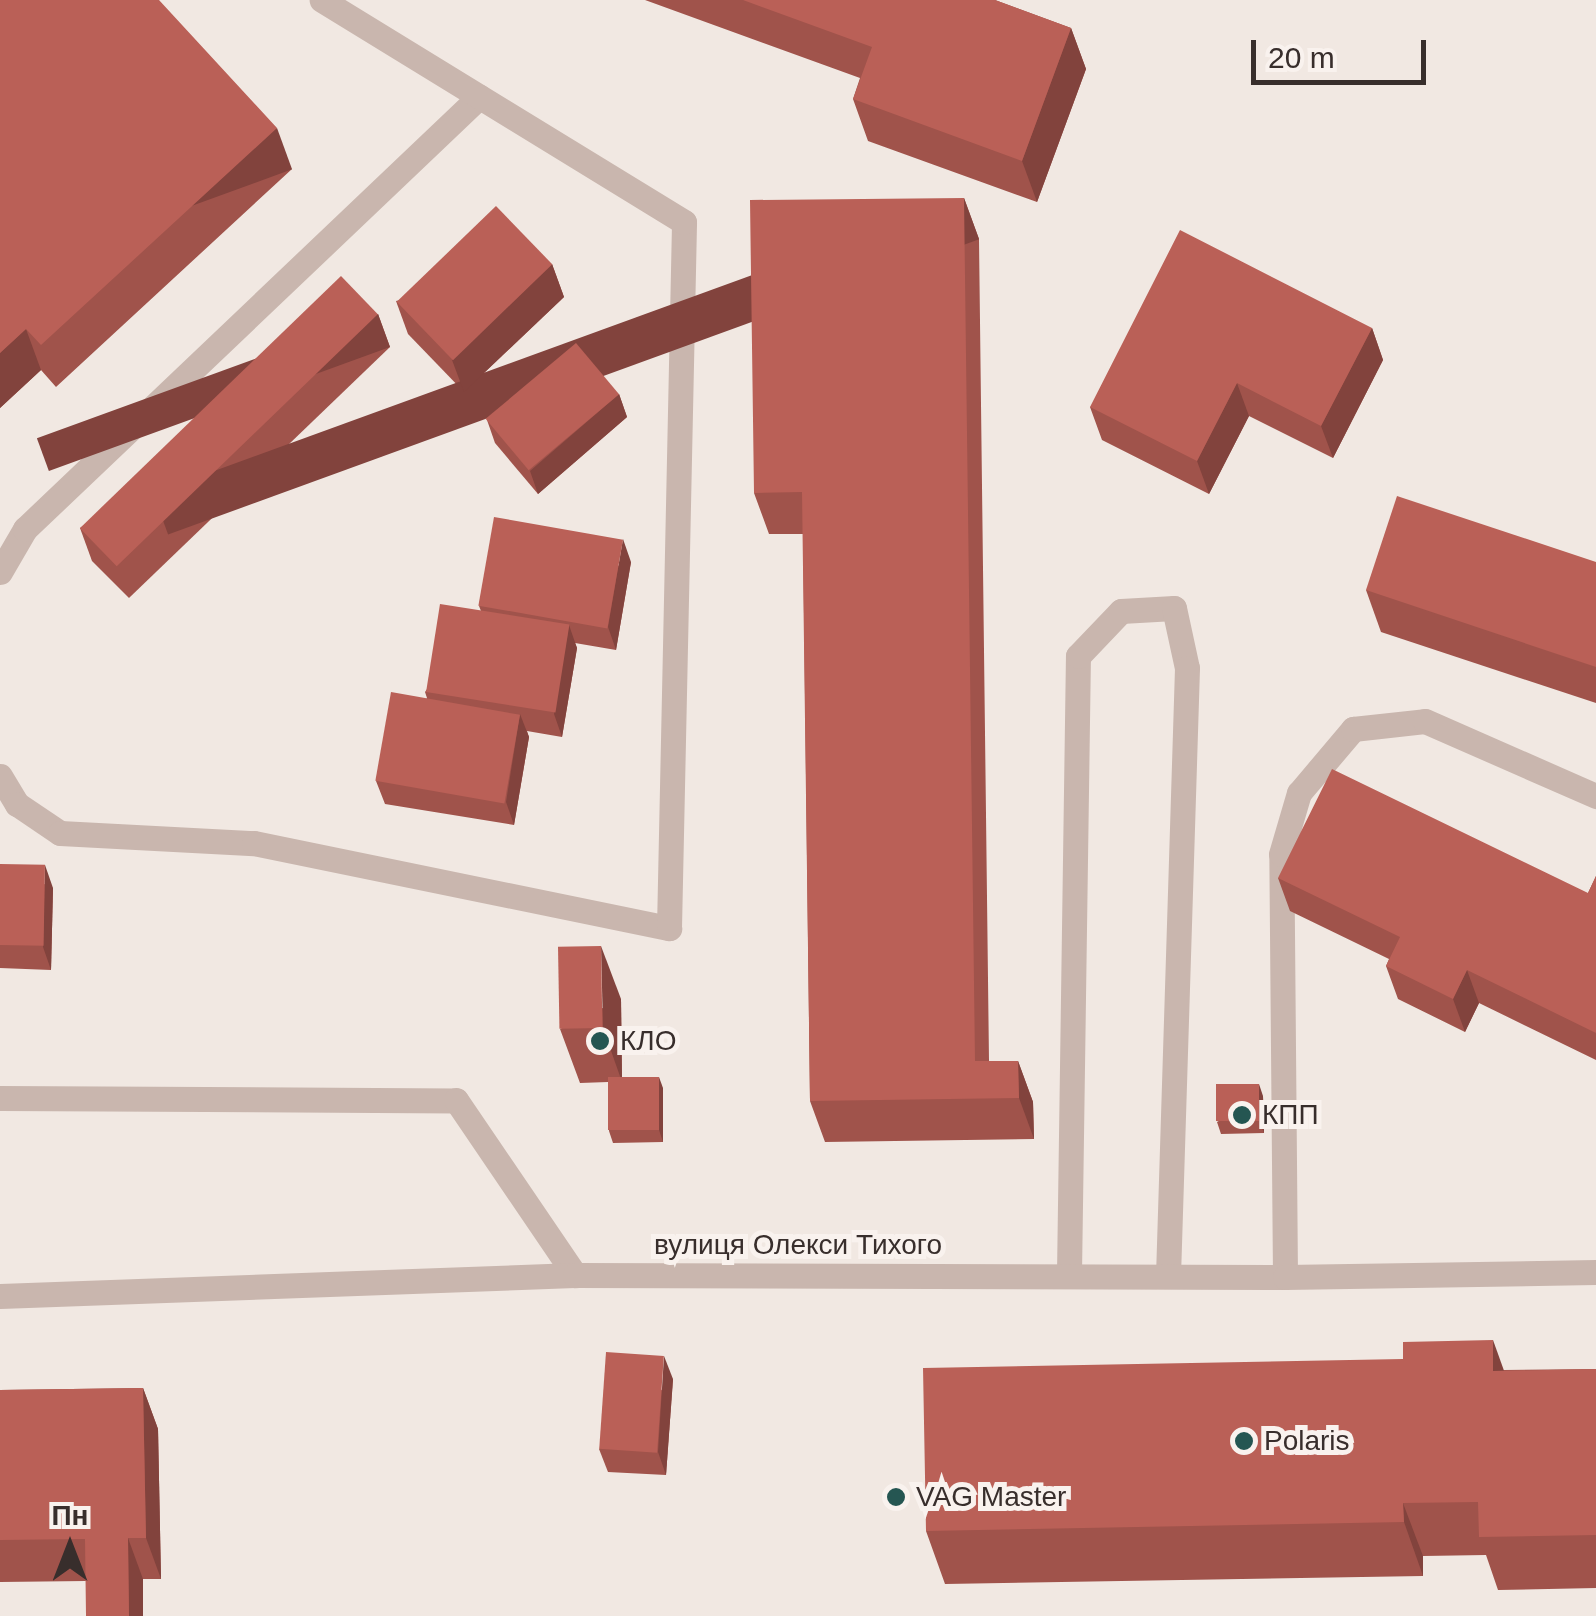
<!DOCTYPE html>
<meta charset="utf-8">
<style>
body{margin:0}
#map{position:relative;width:1596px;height:1616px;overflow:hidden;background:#f1e8e2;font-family:Helvetica,sans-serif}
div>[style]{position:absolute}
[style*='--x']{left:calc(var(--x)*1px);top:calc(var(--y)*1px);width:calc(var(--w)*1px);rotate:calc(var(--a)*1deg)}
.service>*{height:25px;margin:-12.5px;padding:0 12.5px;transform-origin:12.5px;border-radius:12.5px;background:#c9b6ae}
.minor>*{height:25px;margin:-12.5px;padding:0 12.5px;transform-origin:12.5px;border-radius:12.5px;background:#c9b6ae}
.wall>*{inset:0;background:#a0534b}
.shaded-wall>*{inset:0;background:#82433d;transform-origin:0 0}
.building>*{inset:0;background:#ba6057;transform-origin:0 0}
.dots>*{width:28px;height:28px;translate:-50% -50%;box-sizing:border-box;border:5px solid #f9f2ee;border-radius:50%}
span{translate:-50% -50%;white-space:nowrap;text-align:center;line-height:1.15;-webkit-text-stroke:10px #f9f2ee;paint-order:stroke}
.poi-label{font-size:28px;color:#382e2c}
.left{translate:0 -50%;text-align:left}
.street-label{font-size:28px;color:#382e2c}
.north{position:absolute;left:20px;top:1496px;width:100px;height:100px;-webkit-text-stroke:8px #f9f2ee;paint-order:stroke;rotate:0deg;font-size:28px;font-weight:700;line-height:40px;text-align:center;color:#382e2c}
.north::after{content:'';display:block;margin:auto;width:35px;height:45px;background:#382e2c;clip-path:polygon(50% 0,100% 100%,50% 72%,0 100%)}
.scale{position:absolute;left:1251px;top:40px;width:175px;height:45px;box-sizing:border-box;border:5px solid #382e2c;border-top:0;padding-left:12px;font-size:30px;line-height:35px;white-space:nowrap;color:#382e2c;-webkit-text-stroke:8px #f9f2ee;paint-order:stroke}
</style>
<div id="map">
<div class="service">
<div style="--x:0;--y:572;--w:50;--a:-59.8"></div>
<div style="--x:25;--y:529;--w:627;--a:-43.58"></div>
<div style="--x:0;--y:776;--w:33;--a:59"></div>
<div style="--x:17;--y:804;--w:52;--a:34"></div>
<div style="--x:60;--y:833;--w:194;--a:3"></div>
<div style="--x:254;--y:843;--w:424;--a:11.6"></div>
<div style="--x:669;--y:928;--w:706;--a:-88.78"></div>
<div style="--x:684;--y:222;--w:425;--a:-148.5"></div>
<div style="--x:0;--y:1098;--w:456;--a:0.3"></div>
<div style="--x:456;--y:1100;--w:212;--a:55.8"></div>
<div style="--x:1069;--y:1274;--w:618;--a:-89.17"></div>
<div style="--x:1078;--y:656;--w:62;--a:-46.3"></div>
<div style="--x:1121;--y:611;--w:53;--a:-3.2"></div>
<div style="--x:1174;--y:608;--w:61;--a:77.8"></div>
<div style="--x:1187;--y:668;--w:607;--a:91.79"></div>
<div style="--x:1285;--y:1277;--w:423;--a:-90.5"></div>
<div style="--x:1281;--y:854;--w:64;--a:-73.6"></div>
<div style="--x:1299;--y:793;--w:84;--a:-49.8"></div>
<div style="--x:1353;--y:729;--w:72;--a:-6.3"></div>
<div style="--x:1425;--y:721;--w:187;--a:23.7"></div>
</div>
<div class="minor">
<div style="--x:0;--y:1296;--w:575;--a:-2.09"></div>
<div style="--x:575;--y:1275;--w:710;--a:0.16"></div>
<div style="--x:1285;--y:1277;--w:311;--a:-0.9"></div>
</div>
<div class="wall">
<div style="clip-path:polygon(0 0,292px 169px,56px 387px,41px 370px,0 408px)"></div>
<div style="clip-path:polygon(645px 0,995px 0,1071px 28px,1086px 69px,1037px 202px,868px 141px,853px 99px,860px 78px)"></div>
<div style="clip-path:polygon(964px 198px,979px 239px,989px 1061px,1018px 1061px,1033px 1102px,1034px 1139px,825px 1142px,810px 1101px,803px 534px,769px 534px,754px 493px)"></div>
<div style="clip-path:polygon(552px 264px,564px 297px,464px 392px,408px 334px,396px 301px)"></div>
<div style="clip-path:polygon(378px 314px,390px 347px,129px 598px,92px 561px,80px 528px)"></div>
<div style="clip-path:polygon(1372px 328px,1383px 360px,1333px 458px,1249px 416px,1209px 494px,1102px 440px,1090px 407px)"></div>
<div style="clip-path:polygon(619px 394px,627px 417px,538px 494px,495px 443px,487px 420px)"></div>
<div style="clip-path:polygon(631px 562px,616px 650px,575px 643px,577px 648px,562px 737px,527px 731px,529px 737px,514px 825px,385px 804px,376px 781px,427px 698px,425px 692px,481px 611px,479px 606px)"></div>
<div style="clip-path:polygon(1596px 562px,1596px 703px,1381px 632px,1366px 590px)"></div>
<div style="clip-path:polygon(0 864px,53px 888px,51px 970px,0 968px)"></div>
<div style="clip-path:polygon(1596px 876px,1596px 1060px,1479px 1003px,1465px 1032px,1398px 999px,1386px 966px,1389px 959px,1290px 911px,1278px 878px,1588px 893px)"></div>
<div style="clip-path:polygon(621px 999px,622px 1077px,663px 1088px,663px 1142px,613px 1143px,609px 1131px,608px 1082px,580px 1083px,560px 1029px)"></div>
<div style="clip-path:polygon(1263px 1096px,1264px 1133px,1221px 1134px,1217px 1122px)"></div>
<div style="clip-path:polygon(1596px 1369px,1596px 1588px,1498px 1590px,1486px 1555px,1423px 1556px,1423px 1576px,945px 1584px,926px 1531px,1504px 1370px)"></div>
<div style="clip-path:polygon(673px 1379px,666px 1475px,608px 1472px,599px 1449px)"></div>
<div style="clip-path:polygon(143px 1388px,158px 1429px,161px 1579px,143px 1579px,143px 1616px,86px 1616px,86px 1581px,0 1582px,0 1390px)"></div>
</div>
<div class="shaded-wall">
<div style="clip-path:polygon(1071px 28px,1086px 69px,1037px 202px,1022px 161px)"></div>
<div style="left:277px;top:128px;width:44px;height:321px;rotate:70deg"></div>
<div style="left:964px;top:198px;width:44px;height:863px;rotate:70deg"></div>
<div style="clip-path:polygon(552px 264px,564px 297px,464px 392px,452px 360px)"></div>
<div style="left:378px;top:314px;width:35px;height:363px;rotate:70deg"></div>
<div style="clip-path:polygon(1372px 328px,1383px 360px,1333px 458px,1321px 426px)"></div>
<div style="clip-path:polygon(26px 329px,41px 370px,0 408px,0 353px)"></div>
<div style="clip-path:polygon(1237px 383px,1249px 416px,1209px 494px,1197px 461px)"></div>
<div style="clip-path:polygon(619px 394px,627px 417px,538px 494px,530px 471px)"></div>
<div style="clip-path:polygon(623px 539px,631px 562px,616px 650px,608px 627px)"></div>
<div style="clip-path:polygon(569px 625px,577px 648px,562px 737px,554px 714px)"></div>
<div style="clip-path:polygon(520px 714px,529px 737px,514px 825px,506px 802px)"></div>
<div style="clip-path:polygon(45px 865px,53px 888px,51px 970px,43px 947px)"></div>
<div style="clip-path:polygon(601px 946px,621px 999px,622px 1082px,603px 1028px)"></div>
<div style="clip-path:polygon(1467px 970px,1479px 1003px,1465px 1032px,1453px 999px)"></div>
<div style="clip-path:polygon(1018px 1061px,1033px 1102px,1034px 1139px,1019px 1098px)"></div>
<div style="clip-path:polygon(659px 1077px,663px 1088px,663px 1142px,659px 1130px)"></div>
<div style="clip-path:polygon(1259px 1084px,1263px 1096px,1264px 1133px,1259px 1121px)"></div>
<div style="clip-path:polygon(1493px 1340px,1512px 1393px,1493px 1371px)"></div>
<div style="clip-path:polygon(664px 1356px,673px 1379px,666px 1475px,658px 1452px)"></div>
<div style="clip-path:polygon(143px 1388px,158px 1429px,161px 1579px,146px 1538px)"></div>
<div style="clip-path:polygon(1403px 1503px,1423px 1556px,1423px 1576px,1404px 1522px)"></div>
<div style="clip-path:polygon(128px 1538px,143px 1579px,143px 1616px,129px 1616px)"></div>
</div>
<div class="building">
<div style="clip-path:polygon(0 0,159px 0,277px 128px,41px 345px,26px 329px,0 353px)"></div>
<div style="clip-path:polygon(743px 0,995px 0,1071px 28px,1022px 161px,853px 99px,872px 47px)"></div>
<div style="clip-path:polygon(964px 198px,975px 1061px,1018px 1061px,1019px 1098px,810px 1101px,802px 492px,754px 493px,750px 200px)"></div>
<div style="left:496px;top:206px;width:81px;height:138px;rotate:46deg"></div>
<div style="clip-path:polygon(1180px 230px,1372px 328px,1321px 426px,1237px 383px,1197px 461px,1090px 407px)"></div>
<div style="left:341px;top:276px;width:53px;height:363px;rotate:46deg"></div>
<div style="left:576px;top:343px;width:67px;height:118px;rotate:50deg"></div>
<div style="clip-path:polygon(1397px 496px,1596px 562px,1596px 667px,1366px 590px)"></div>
<div style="left:494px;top:517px;width:131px;height:90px;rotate:10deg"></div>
<div style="left:440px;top:604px;width:131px;height:89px;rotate:9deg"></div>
<div style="left:391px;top:692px;width:131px;height:90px;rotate:10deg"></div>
<div style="clip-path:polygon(1332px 769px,1588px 893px,1596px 876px,1596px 1033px,1467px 970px,1453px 999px,1386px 966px,1400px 937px,1278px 878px)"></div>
<div style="left:0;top:864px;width:45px;height:81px;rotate:1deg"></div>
<div style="left:601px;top:946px;width:82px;height:43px;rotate:89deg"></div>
<div style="left:659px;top:1077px;width:53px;height:51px;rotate:90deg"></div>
<div style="left:1259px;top:1084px;width:37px;height:43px;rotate:90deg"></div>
<div style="clip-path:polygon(1493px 1340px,1493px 1371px,1596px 1369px,1596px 1535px,1479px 1537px,1478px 1502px,1403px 1503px,1404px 1522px,926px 1531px,923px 1368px,1403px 1359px,1403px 1342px)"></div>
<div style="left:606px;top:1352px;width:58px;height:97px;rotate:4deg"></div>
<div style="clip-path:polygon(143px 1388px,146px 1538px,128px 1538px,129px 1616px,86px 1616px,85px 1539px,0 1540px,0 1390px)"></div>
</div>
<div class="dots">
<div style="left:600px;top:1041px;background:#255652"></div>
<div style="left:1242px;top:1115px;background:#255652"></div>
<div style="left:1244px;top:1441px;background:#255652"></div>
<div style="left:896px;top:1497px;background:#255652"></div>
</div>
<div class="poi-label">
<span class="left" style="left:620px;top:1041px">КЛО</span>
<span class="left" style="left:1262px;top:1115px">КПП</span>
<span class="left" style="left:1264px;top:1441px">Polaris</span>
<span class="left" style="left:916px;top:1497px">VAG Master</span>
</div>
<div class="street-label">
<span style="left:798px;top:1245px">вулиця Олекси Тихого</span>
</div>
<div class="north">Пн</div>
<div class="scale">20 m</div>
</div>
